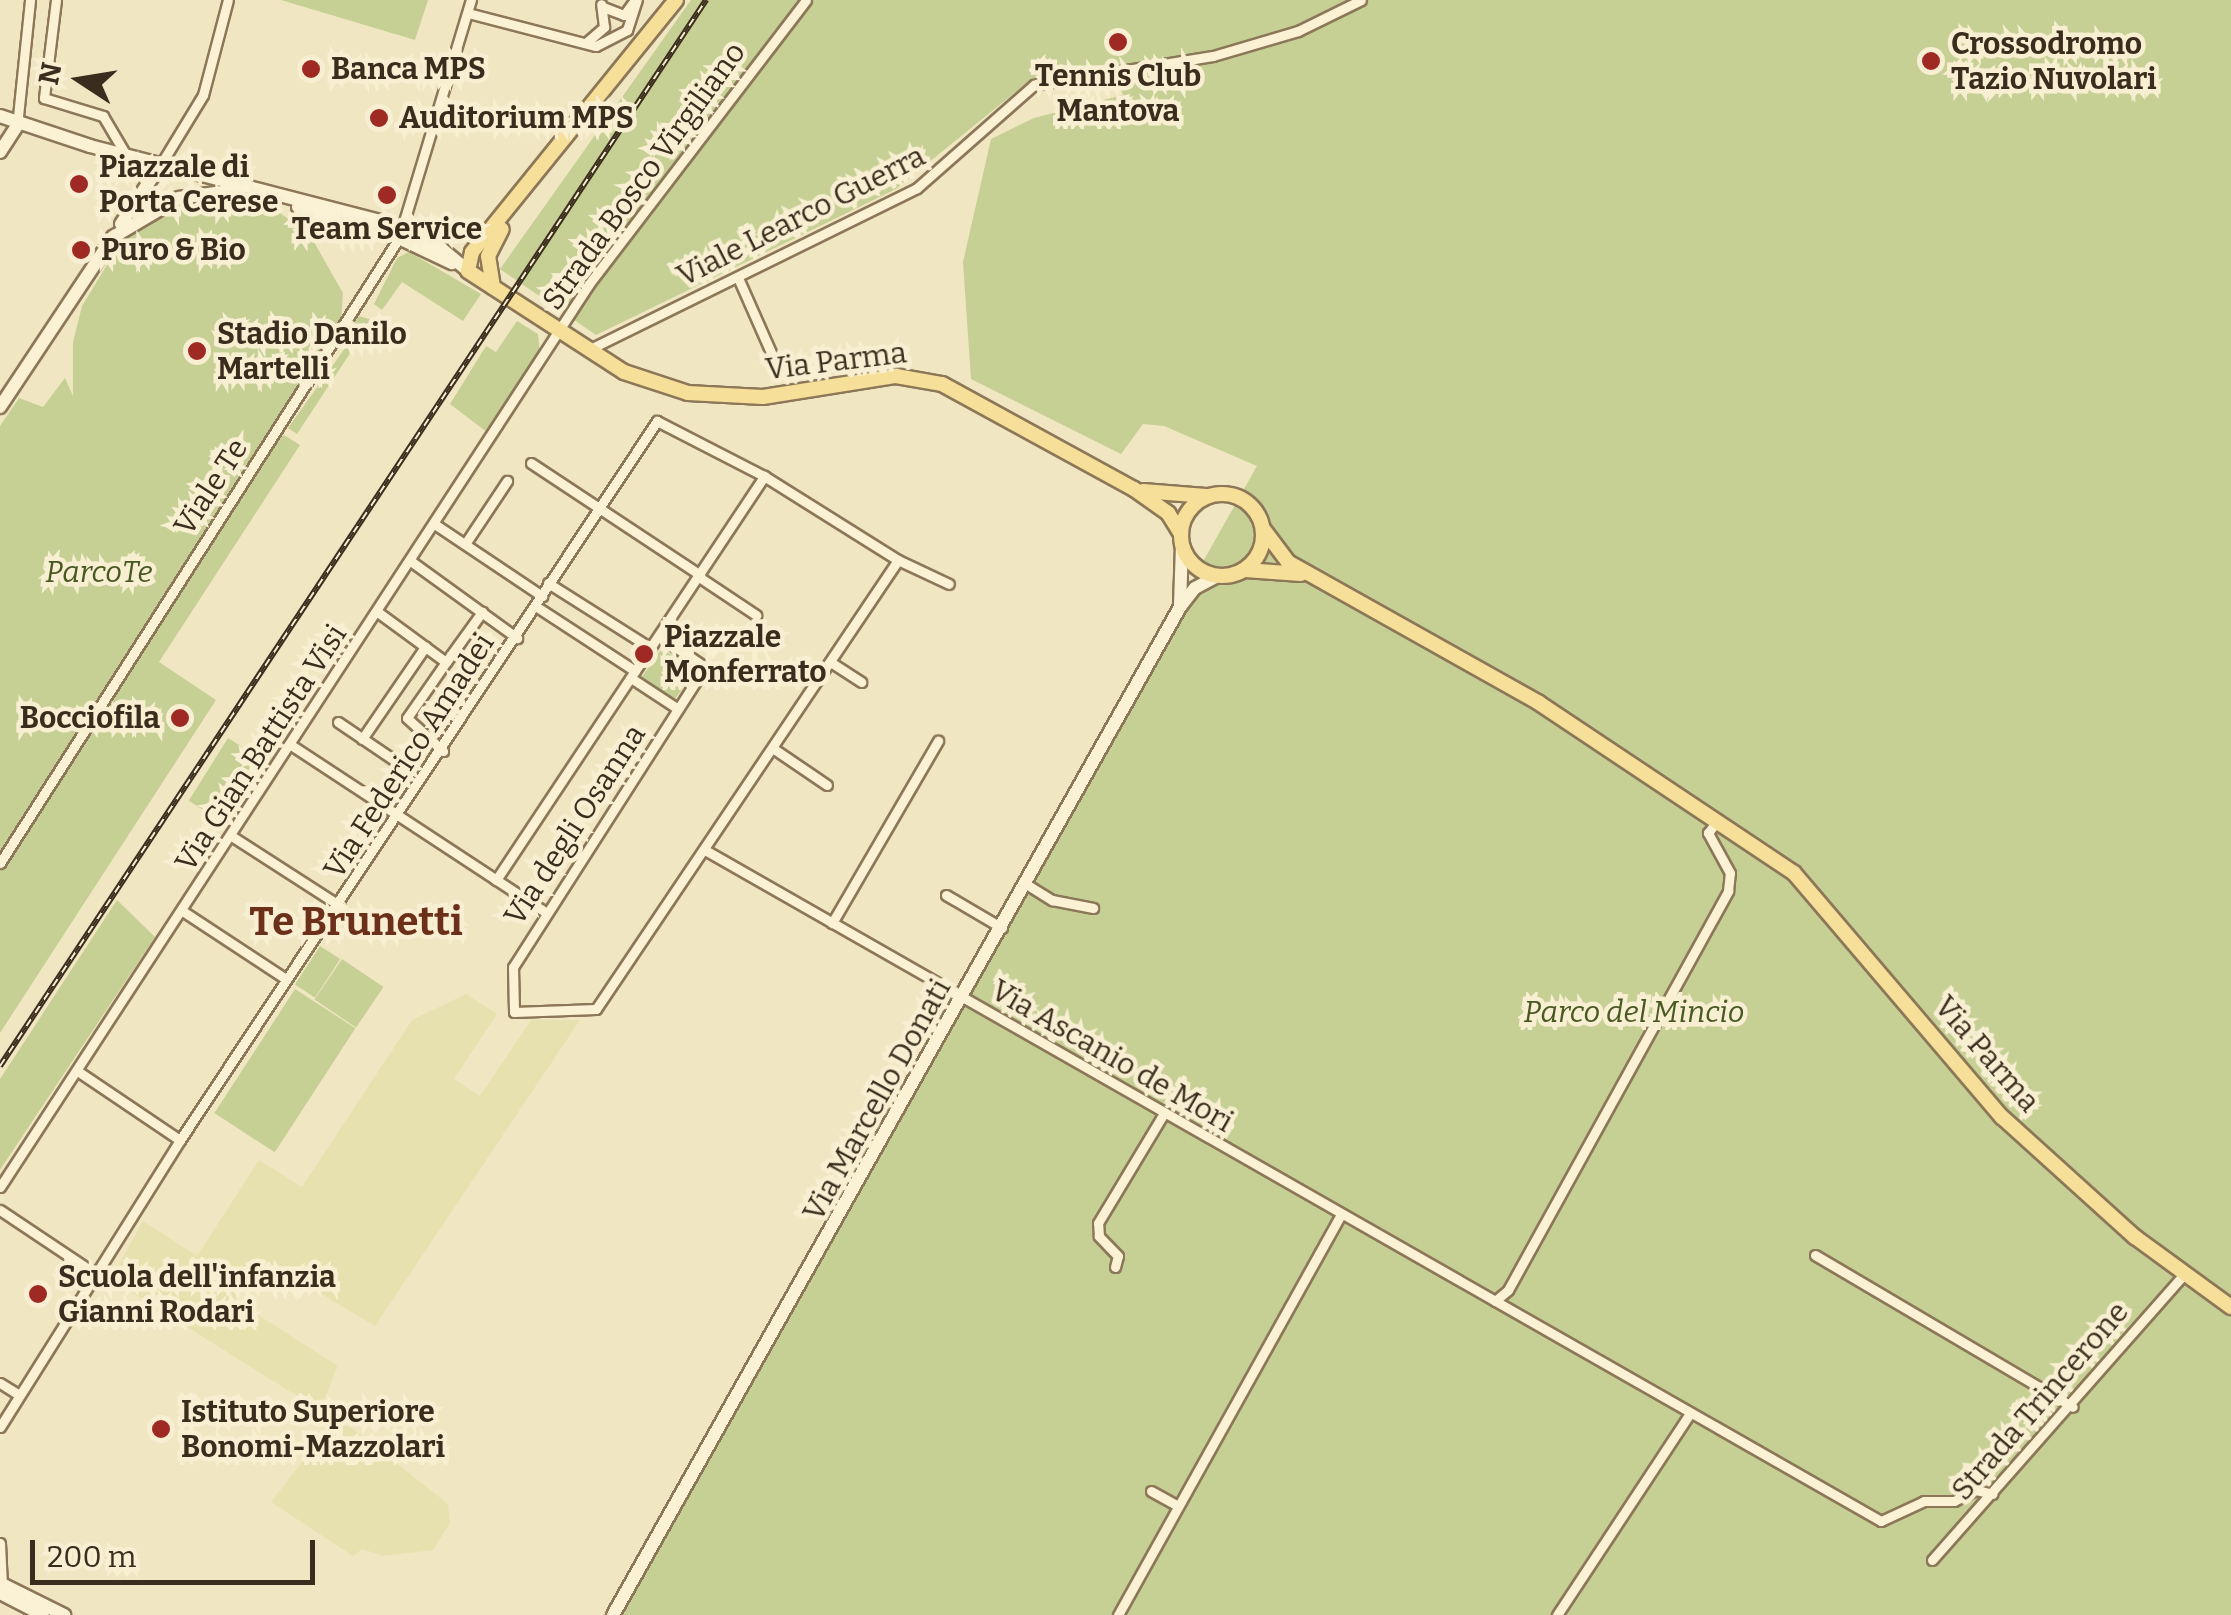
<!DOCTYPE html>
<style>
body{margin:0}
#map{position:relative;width:2231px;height:1615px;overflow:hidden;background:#f1e6c2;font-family:Bitter,serif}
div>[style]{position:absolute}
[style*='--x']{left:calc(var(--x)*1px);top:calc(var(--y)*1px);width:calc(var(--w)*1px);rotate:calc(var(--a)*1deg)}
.farmland>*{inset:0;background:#e7e1af}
.green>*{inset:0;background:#c6d095;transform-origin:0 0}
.roads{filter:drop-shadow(2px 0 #8c7758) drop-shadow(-2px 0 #8c7758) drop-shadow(0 2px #8c7758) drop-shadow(0 -2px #8c7758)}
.street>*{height:9px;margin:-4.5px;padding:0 4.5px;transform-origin:4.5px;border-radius:4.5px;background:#fbf2d6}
.secondary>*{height:12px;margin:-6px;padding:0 6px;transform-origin:6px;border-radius:6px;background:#fbf2d6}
.primary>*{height:14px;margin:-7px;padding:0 7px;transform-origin:7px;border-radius:7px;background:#f6df98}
.primary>.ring{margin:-7px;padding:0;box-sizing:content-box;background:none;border:14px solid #f6df98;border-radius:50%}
.rail>*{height:6px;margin-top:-3px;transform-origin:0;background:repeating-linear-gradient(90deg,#f8efd2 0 8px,#3b2d1d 0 16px);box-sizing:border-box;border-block:2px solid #3b2d1d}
.dots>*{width:28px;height:28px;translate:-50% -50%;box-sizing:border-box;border:5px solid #f8efd2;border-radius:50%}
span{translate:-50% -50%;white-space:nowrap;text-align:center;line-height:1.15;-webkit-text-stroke:9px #f8efd2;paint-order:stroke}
.poi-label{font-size:30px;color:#3b2d1d;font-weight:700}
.left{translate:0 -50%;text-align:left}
.right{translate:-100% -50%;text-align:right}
.street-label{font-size:30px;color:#3b2d1d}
.park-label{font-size:30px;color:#485922;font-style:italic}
.district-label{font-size:40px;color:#6b2f1a;font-weight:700}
.north{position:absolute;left:30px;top:30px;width:100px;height:100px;-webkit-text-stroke:8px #f8efd2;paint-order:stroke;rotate:282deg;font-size:28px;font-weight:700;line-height:40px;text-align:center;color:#3b2d1d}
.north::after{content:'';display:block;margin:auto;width:35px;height:45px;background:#3b2d1d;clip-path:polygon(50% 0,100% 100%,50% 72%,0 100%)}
.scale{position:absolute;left:30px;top:1540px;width:285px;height:45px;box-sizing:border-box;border:5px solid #3b2d1d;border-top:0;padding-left:12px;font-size:30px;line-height:35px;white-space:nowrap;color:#3b2d1d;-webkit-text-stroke:8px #f8efd2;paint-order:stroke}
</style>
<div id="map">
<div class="farmland">
<div style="clip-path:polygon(466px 994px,497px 1014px,454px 1079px,480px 1096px,531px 1020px,580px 1020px,375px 1326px,263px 1259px,235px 1300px,338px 1366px,324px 1399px,309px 1401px,289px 1391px,111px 1279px,143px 1221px,197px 1256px,259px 1160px,302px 1187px,412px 1020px)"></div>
<div style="clip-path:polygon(333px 1422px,352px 1428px,448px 1504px,450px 1523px,433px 1550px,383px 1556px,362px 1549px,353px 1556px,271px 1502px)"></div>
</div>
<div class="green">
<div style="clip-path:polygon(281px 0,428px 0,415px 40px)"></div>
<div style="clip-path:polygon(691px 0,2231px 0,2231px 1615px,607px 1615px,1257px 466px,1164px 426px,1143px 424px,1121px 454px,971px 379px,963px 262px,991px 139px,1034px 118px,1123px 95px,1112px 63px,1029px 81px,896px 189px,596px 335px,500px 269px)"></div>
<div style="clip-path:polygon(221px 198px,276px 210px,310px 235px,343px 293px,341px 322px,242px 473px,284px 435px,300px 445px,159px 662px,216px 700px,0 1033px,0 426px,19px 398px,43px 407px,65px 378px,73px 396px,73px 342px,82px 306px,119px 245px,163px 212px)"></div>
<div style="clip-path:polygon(409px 252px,481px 294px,463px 321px,402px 282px,382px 310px,374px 304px,397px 258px)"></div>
<div style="clip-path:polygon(359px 316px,372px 320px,297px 434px,288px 428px,353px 337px,348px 333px)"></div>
<div style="clip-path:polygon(517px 321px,538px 334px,540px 354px,488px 433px,450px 404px,486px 346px,496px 352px)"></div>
<div style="left:662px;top:648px;width:40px;height:35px;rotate:35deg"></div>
<div style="left:228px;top:738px;width:46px;height:74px;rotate:32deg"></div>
<div style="clip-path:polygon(117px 900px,155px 937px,0 1170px,0 1079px)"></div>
<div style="left:320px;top:946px;width:24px;height:46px;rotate:33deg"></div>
<div style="left:342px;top:959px;width:50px;height:49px;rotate:34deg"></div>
<div style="left:295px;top:989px;width:72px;height:148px;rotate:33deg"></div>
</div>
<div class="roads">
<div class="street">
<div style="--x:56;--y:0;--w:99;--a:97"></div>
<div style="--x:44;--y:98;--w:62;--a:17"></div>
<div style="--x:103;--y:116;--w:45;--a:59.5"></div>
<div style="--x:603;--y:7;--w:22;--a:21"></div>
<div style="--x:624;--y:15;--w:19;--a:-54"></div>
<div style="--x:468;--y:13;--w:132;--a:14.5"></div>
<div style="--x:596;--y:46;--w:35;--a:-27"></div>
<div style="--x:627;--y:30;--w:32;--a:-72"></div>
<div style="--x:587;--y:42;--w:23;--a:-41"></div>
<div style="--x:604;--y:27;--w:23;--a:-97"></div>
<div style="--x:17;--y:126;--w:127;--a:-84.1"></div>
<div style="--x:161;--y:164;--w:81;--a:-58.7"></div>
<div style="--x:203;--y:95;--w:98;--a:-75.3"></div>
<div style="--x:739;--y:280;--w:92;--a:66.2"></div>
<div style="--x:590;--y:349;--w:364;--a:-26.2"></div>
<div style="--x:917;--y:188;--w:156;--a:-41.4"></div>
<div style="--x:1034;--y:85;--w:181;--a:-9.2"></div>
<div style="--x:1213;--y:56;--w:89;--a:-16.4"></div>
<div style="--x:1298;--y:31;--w:70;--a:-26.2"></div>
<div style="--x:531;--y:463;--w:203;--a:33.5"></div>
<div style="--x:436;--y:525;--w:128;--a:33.8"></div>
<div style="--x:465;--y:544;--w:76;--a:-56.3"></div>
<div style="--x:898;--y:560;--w:56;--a:25.2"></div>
<div style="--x:412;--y:562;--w:130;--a:35.9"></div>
<div style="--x:699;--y:577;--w:69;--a:33.7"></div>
<div style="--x:548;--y:583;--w:122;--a:32.3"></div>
<div style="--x:537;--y:607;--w:117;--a:33.1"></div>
<div style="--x:379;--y:613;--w:83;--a:36.2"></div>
<div style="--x:446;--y:662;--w:68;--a:124.9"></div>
<div style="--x:407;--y:718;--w:49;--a:42.5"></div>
<div style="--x:659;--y:636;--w:55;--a:34"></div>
<div style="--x:705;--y:667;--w:356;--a:122.6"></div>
<div style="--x:513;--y:967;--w:45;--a:88.7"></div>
<div style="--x:514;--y:1012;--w:82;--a:-2.1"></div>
<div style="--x:596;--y:1009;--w:541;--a:-56.07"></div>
<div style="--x:446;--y:662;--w:62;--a:-54.2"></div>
<div style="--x:832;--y:663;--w:35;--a:33"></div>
<div style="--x:631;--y:678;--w:56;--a:33.4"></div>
<div style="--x:338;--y:722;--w:78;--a:34.1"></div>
<div style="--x:362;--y:739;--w:112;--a:-55.6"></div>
<div style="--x:291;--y:745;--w:306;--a:33.3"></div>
<div style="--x:774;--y:749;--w:64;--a:34.2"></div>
<div style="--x:233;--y:837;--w:127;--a:32.8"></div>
<div style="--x:705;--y:850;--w:1354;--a:29.71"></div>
<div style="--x:1881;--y:1521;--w:47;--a:-24.9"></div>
<div style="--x:1924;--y:1501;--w:30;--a:0"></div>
<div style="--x:1954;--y:1501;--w:25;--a:-27"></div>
<div style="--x:1976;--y:1490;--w:17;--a:13"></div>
<div style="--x:0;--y:863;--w:742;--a:-57.45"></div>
<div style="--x:399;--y:238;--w:249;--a:-73.2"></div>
<div style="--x:496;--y:880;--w:485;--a:-56.4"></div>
<div style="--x:1026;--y:884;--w:31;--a:32"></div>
<div style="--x:1052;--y:900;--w:42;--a:11"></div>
<div style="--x:946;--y:895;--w:65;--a:30.5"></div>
<div style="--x:184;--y:912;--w:122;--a:33.3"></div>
<div style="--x:832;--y:923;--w:211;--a:-59.8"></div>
<div style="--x:79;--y:1072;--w:122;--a:34"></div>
<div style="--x:0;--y:1187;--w:1078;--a:-56.88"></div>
<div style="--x:589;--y:284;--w:357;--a:-52.6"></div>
<div style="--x:0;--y:1210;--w:117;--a:33.8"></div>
<div style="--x:1815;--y:1255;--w:299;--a:30.5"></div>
<div style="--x:1115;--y:1267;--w:11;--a:-75"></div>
<div style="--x:1118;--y:1256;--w:28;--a:-134"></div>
<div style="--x:1099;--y:1236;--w:13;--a:-94"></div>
<div style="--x:1098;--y:1223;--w:126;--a:-59"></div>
<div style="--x:1495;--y:1301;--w:17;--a:-40"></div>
<div style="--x:1508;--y:1290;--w:456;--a:-61.1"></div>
<div style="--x:1728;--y:891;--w:18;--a:-84"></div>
<div style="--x:1730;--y:873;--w:46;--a:-118.8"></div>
<div style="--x:1708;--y:833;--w:15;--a:-53"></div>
<div style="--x:0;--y:1383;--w:22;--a:32"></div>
<div style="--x:0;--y:1427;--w:339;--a:-57.9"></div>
<div style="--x:180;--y:1140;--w:863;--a:-56.44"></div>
<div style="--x:657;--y:421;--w:120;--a:27.2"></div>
<div style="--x:764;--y:476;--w:158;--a:32.1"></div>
<div style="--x:1151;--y:1491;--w:31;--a:29"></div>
<div style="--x:0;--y:1543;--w:42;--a:87.3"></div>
<div style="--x:1932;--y:1560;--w:381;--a:-48.6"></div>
<div style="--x:1118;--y:1615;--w:457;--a:-60.9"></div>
<div style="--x:1557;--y:1615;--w:242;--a:-56.6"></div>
</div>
<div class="secondary">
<div style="--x:0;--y:116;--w:95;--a:18.4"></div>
<div style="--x:90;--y:146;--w:299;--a:14.5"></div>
<div style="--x:379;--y:221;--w:69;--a:24"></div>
<div style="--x:442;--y:249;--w:34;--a:40"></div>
<div style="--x:0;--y:152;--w:31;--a:-57"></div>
<div style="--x:298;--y:207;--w:106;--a:17.1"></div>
<div style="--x:399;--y:238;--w:59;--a:25.3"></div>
<div style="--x:121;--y:224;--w:72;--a:-56.3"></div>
<div style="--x:0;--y:407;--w:204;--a:-56.4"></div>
<div style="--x:113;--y:237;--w:77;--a:-30.6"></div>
<div style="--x:179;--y:198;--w:59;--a:-7.9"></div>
<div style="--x:1180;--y:605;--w:59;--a:-88.1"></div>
<div style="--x:0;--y:1583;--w:72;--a:26.6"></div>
<div style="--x:0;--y:1593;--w:48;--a:27.1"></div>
<div style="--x:613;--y:1615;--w:1157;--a:-60.64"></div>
<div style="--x:1180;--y:607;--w:24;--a:-52"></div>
<div style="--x:1195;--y:588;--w:26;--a:-28"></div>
</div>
<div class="primary">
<div style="--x:676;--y:0;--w:324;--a:129"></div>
<div style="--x:472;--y:252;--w:19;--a:102"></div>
<div style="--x:468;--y:271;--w:186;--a:32.9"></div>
<div style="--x:624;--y:372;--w:67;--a:18.2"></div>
<div style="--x:688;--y:393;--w:75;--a:3.1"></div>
<div style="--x:763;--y:397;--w:135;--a:-9"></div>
<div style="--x:896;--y:376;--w:47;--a:9.9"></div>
<div style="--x:942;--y:384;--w:219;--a:28.7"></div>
<div style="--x:1134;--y:489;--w:42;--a:35.2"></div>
<div style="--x:1168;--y:513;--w:25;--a:58"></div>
<div style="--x:493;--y:287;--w:31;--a:-99"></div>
<div style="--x:488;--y:256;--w:30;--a:-63"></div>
<div style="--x:1143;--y:491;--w:63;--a:4.5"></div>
<div class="ring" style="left:1181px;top:494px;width:68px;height:68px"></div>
<div style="--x:1264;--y:530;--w:40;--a:53"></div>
<div style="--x:1288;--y:562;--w:288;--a:29.3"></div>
<div style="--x:1539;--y:703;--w:306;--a:33.7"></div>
<div style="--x:1794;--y:873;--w:321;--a:49.6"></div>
<div style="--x:2002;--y:1117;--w:179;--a:42.1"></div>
<div style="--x:2135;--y:1237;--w:119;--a:36.1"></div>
<div style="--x:1245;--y:570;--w:56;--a:4.1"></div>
</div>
</div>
<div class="rail">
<div style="--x:0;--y:1066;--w:1279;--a:-56.48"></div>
</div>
<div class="dots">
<div style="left:1118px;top:42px;background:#9f2a24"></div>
<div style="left:1931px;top:61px;background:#9f2a24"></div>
<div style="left:311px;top:69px;background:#9f2a24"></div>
<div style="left:379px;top:118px;background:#9f2a24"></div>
<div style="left:79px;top:184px;background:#9f2a24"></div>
<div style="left:387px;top:195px;background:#9f2a24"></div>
<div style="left:81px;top:250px;background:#9f2a24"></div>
<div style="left:197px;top:351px;background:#9f2a24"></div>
<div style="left:644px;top:654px;background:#9f2a24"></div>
<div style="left:180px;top:718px;background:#9f2a24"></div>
<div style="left:38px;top:1294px;background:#9f2a24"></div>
<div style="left:161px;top:1429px;background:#9f2a24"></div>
</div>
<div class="poi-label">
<span class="left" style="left:1951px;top:61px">Crossodromo<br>Tazio Nuvolari</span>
<span class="left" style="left:331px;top:69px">Banca MPS</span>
<span style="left:1118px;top:93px">Tennis Club<br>Mantova</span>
<span class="left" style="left:399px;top:118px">Auditorium MPS</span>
<span class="left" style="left:99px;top:184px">Piazzale di<br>Porta Cerese</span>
<span style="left:387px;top:229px">Team Service</span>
<span class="left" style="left:101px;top:250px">Puro &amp; Bio</span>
<span class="left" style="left:217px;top:351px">Stadio Danilo<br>Martelli</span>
<span class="left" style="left:664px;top:654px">Piazzale<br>Monferrato</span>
<span class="right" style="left:160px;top:718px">Bocciofila</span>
<span class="left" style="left:58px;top:1294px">Scuola dell'infanzia<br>Gianni Rodari</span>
<span class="left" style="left:181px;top:1429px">Istituto Superiore<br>Bonomi-Mazzolari</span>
</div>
<div class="street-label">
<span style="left:644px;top:176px;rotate:-54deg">Strada Bosco Virgiliano</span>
<span style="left:801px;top:216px;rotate:-27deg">Viale Learco Guerra</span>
<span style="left:836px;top:361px;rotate:-7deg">Via Parma</span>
<span style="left:211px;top:487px;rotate:-57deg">Viale Te</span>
<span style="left:261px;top:748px;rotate:-57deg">Via Gian Battista Visi</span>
<span style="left:409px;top:756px;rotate:-57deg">Via Federico Amadei</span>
<span style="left:575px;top:825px;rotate:-57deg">Via degli Osanna</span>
<span style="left:1987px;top:1054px;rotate:49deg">Via Parma</span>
<span style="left:1112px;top:1056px;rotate:30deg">Via Ascanio de Mori</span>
<span style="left:877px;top:1100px;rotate:-61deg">Via Marcello Donati</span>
<span style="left:2040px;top:1401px;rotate:-49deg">Strada Trincerone</span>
</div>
<div class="park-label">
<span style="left:99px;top:572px">ParcoTe</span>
<span style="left:1634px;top:1012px">Parco del Mincio</span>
</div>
<div class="district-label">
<span style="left:356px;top:922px">Te Brunetti</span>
</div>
<div class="north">N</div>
<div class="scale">200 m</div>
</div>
